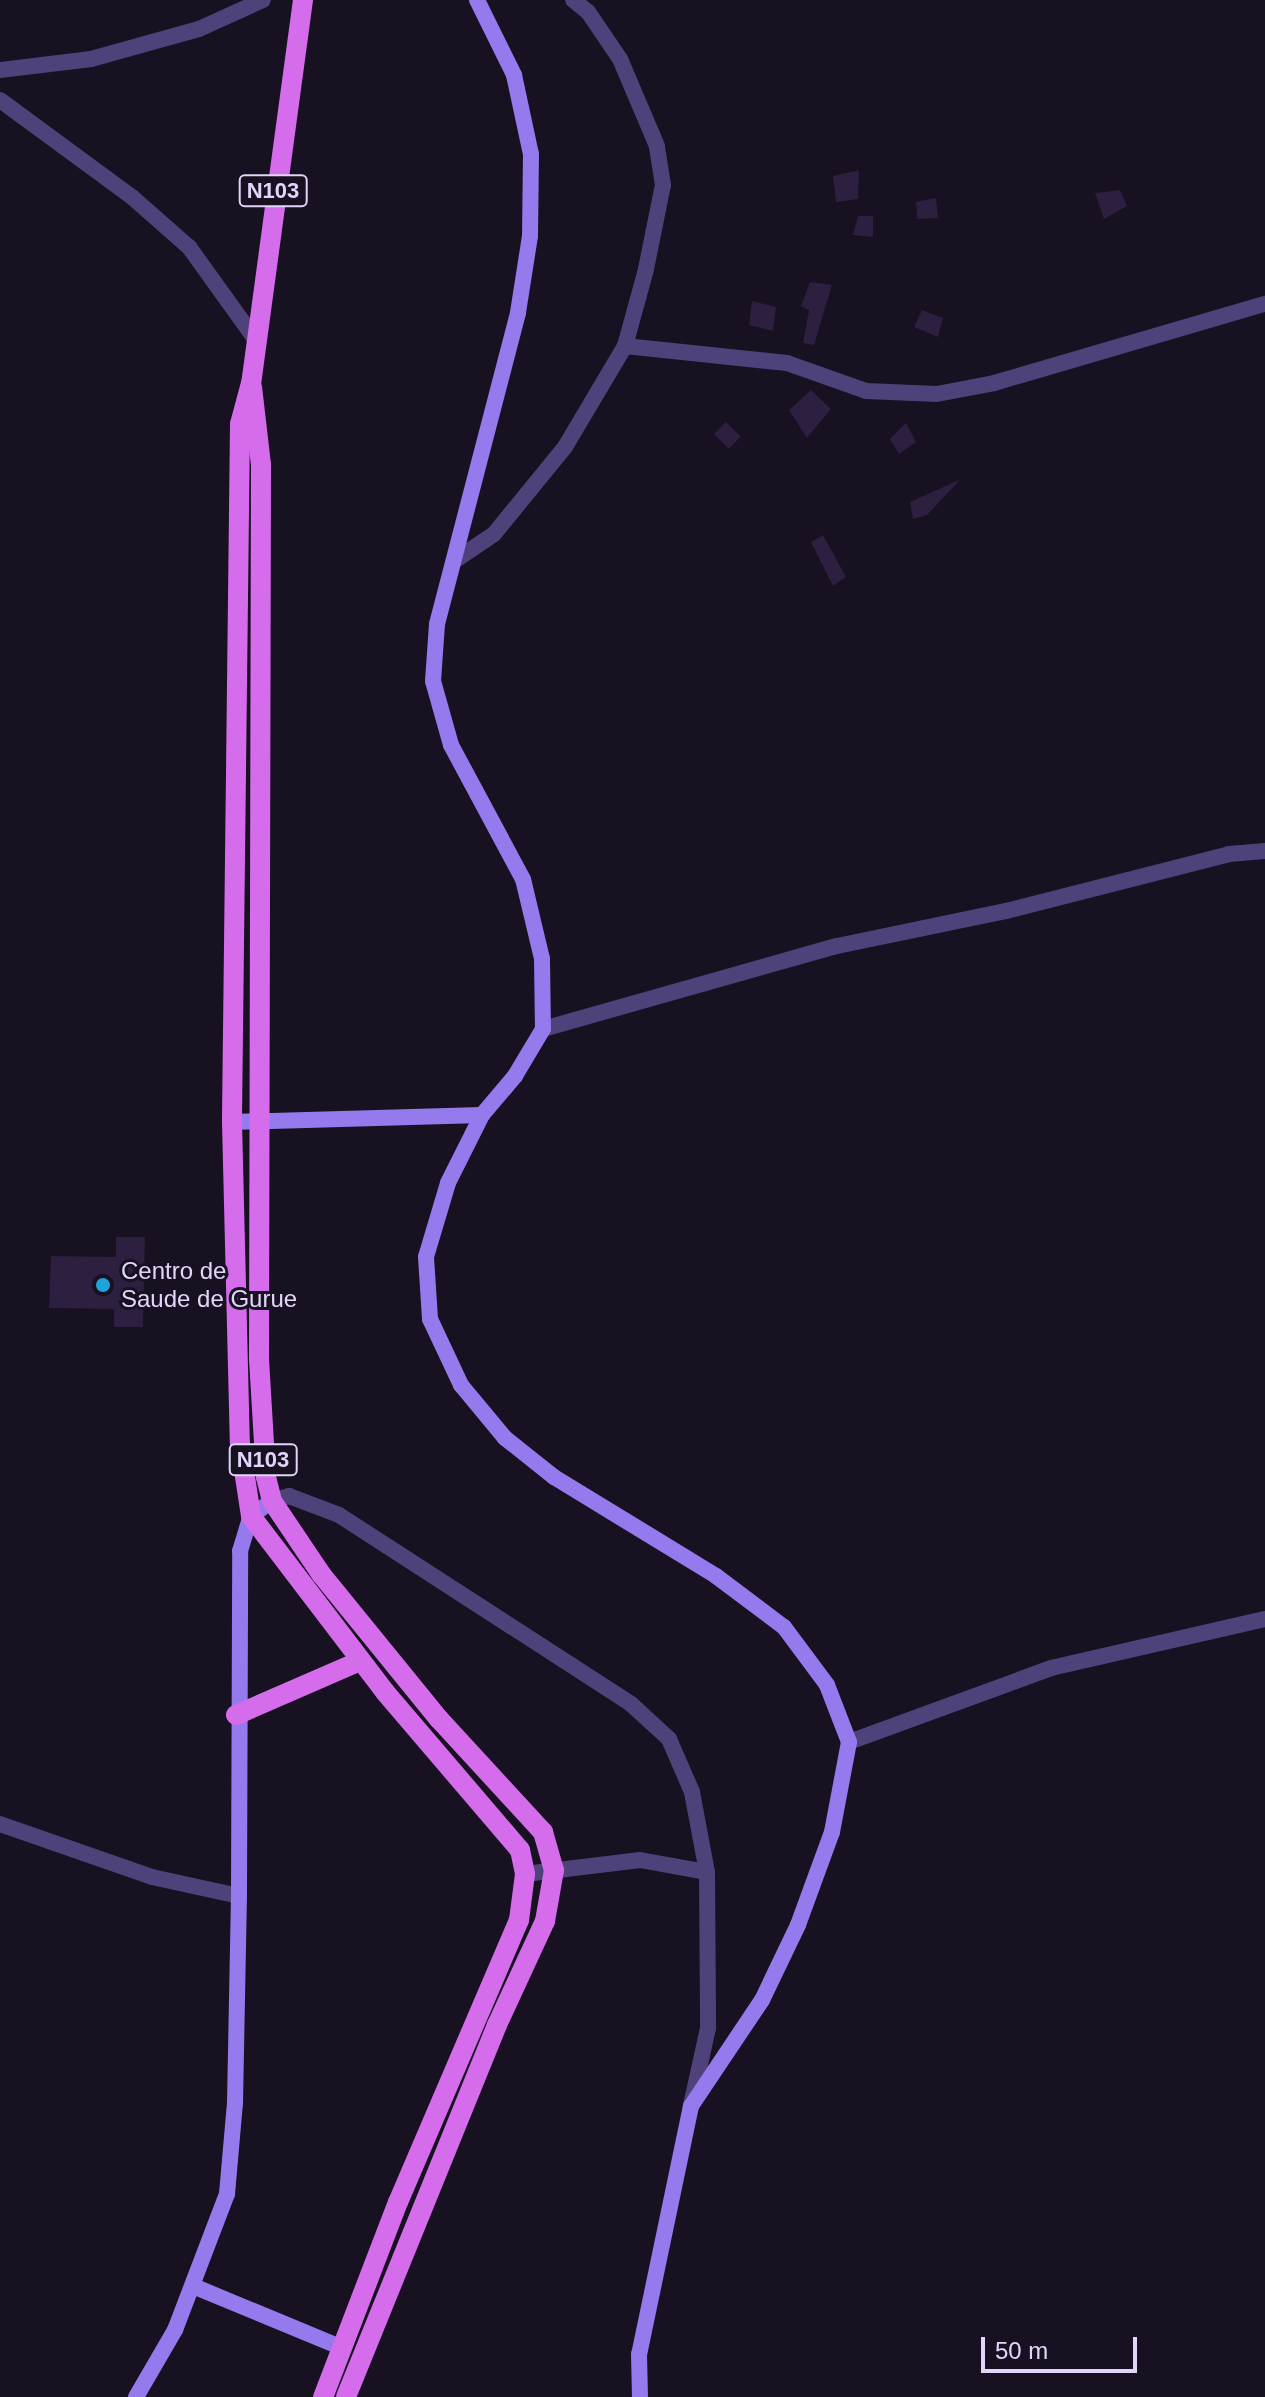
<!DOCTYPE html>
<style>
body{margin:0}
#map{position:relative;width:1265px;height:2397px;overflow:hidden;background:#171121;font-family:Arial,sans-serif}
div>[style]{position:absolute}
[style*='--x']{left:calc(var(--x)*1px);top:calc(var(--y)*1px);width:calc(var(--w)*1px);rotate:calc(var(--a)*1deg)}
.building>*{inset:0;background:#2c1f3f;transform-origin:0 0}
.street>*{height:16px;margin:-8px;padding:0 8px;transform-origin:8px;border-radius:8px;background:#4f427a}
.secondary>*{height:16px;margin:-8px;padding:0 8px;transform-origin:8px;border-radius:8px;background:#947aed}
.primary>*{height:20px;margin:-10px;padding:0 10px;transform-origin:10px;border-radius:10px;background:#d56ceb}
.dots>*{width:22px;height:22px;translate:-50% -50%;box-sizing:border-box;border:4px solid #171121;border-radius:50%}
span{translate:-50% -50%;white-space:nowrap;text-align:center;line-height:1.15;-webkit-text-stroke:6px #171121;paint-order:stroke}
.shield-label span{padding:2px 6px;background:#171121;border:2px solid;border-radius:6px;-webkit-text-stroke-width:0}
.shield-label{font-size:22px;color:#e1d6f9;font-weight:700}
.poi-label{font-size:24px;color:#e1d6f9}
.left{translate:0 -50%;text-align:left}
.scale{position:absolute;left:981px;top:2337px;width:156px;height:36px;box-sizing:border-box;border:4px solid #e1d6f9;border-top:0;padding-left:10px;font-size:24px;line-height:28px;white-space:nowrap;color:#e1d6f9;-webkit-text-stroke:6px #171121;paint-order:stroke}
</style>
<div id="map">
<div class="building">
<div style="clip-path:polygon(859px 170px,858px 199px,836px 202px,833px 176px)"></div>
<div style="clip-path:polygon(1120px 190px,1127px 206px,1104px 219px,1095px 193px)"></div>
<div style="clip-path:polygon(936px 198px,938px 218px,917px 219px,916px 202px)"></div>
<div style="clip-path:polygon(858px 216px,873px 216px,873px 237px,853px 235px)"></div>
<div style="clip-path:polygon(810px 282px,832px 285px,814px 345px,803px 343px,809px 310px,801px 306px)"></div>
<div style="clip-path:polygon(752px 301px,776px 307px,773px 331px,749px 325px)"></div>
<div style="clip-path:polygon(922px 310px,943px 318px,938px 337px,914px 327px)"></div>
<div style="clip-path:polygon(811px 390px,831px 409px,807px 438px,789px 410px)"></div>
<div style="left:726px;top:422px;width:21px;height:17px;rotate:45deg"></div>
<div style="clip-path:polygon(906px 423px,916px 442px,899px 454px,890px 439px)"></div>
<div style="clip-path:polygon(961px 479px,927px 515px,913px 519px,910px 502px)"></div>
<div style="clip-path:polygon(823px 535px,846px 577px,833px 586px,811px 542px)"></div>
<div style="clip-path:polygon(116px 1237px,145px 1237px,143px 1327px,114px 1327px,114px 1309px,49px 1308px,51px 1256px,116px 1257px)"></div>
</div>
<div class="street">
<div style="--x:0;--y:70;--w:92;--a:-6.9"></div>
<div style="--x:91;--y:59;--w:112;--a:-15.5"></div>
<div style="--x:199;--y:29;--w:70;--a:-24.4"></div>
<div style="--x:0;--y:100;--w:164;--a:36.3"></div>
<div style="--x:132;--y:197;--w:76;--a:41.3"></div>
<div style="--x:189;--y:247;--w:113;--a:54.3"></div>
<div style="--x:625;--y:346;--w:163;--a:6"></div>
<div style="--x:787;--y:363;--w:84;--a:19.5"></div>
<div style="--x:866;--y:391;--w:71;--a:2.4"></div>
<div style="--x:937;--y:394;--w:58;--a:-10.9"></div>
<div style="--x:994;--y:383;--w:282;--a:-16.3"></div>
<div style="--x:457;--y:559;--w:45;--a:-34"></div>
<div style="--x:494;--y:534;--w:112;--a:-50.8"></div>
<div style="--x:565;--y:447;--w:117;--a:-59.3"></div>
<div style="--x:625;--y:346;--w:80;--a:-74.7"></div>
<div style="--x:646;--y:269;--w:86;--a:-78.6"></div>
<div style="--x:663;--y:185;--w:39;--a:-99"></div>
<div style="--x:657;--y:146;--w:95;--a:-113"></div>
<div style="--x:620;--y:59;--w:57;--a:-124.2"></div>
<div style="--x:588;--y:12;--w:19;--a:-141"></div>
<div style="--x:543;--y:1029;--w:305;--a:-15.8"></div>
<div style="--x:837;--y:946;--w:173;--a:-11.7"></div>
<div style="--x:1006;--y:911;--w:230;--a:-14.3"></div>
<div style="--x:1229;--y:854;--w:36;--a:-5"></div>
<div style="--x:272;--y:1501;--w:18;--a:-16"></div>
<div style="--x:289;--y:1496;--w:53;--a:20.8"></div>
<div style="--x:339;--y:1515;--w:348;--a:32.9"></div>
<div style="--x:631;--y:1704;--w:52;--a:42.6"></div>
<div style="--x:669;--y:1739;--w:58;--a:66.5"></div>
<div style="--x:692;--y:1792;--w:81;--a:79.4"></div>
<div style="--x:707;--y:1872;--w:156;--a:89.6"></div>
<div style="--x:708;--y:2028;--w:79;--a:102.4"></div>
<div style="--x:849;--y:1742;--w:215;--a:-20.1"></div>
<div style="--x:1051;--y:1668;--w:220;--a:-12.9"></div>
<div style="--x:0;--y:1824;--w:161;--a:19.2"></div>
<div style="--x:152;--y:1877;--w:89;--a:12.3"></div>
<div style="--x:525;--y:1874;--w:116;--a:-6.9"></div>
<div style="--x:640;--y:1860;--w:68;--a:10.2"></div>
</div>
<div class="secondary">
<div style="--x:477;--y:0;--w:84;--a:63.7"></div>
<div style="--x:514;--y:75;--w:81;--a:77.9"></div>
<div style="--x:531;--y:154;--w:82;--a:90.7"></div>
<div style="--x:530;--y:236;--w:78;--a:98.9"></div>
<div style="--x:518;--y:313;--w:321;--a:104.6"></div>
<div style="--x:437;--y:624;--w:57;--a:94"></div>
<div style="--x:433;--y:681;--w:66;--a:74.3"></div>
<div style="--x:451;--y:745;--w:152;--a:61.8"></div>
<div style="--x:523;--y:879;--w:82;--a:76.6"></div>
<div style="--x:542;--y:959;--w:70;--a:89.2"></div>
<div style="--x:543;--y:1029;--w:55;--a:120.8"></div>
<div style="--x:515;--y:1076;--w:51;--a:130.2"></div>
<div style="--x:482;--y:1115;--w:76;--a:116.6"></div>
<div style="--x:448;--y:1183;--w:77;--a:106.6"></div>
<div style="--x:426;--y:1257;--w:62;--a:86.3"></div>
<div style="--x:430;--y:1319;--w:73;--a:64.8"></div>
<div style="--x:461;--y:1385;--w:69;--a:50.3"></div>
<div style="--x:505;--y:1438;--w:63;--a:38.5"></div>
<div style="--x:554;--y:1477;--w:190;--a:31.4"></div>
<div style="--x:716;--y:1576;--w:85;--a:36.9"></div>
<div style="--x:784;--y:1627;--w:72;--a:53.4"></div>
<div style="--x:827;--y:1685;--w:61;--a:68.9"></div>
<div style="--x:849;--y:1742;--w:92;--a:100.7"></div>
<div style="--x:832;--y:1832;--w:99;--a:110.1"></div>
<div style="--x:798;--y:1925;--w:83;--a:115.6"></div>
<div style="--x:762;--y:2000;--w:128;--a:123.8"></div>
<div style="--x:691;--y:2106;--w:253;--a:101.8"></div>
<div style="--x:639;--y:2354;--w:43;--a:88.7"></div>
<div style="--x:232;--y:1122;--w:250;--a:-1.6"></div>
<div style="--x:193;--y:2286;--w:159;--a:22.5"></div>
<div style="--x:136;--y:2397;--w:78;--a:-59.8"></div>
<div style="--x:175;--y:2330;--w:146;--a:-69.1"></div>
<div style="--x:227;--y:2194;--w:91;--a:-85"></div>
<div style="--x:235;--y:2103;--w:207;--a:-88.9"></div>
<div style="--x:239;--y:1896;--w:345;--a:-89.8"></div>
<div style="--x:240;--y:1551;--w:37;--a:-73"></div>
<div style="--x:251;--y:1516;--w:26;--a:-36"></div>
</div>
<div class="primary">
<div style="--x:303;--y:0;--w:387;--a:97.7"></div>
<div style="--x:251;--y:383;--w:42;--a:105"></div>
<div style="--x:240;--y:424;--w:698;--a:90.66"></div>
<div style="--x:232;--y:1122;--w:322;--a:88.6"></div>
<div style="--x:240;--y:1444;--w:73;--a:81.3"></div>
<div style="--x:251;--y:1516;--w:221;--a:52.7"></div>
<div style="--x:385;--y:1692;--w:208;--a:49.5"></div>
<div style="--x:520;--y:1850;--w:25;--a:78"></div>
<div style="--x:525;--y:1874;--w:46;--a:97.4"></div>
<div style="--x:519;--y:1920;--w:307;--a:113.2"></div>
<div style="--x:398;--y:2202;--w:209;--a:111"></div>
<div style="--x:252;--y:387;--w:79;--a:83.4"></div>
<div style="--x:261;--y:465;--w:894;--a:90.13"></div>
<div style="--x:259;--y:1359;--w:118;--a:86.6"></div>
<div style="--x:266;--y:1477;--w:25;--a:76"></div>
<div style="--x:272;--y:1501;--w:88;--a:56.1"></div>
<div style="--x:321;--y:1574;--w:187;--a:50.9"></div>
<div style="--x:439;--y:1719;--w:154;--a:47.4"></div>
<div style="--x:543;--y:1832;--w:40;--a:74"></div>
<div style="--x:554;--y:1870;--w:52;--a:100"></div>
<div style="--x:545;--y:1921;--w:115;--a:114.8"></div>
<div style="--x:497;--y:2025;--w:401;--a:112.1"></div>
<div style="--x:236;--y:1715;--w:135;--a:-23.5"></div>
</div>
<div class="dots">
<div style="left:103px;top:1285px;background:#1fa3dd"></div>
</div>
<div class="shield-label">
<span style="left:273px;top:191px">N103</span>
<span style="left:263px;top:1460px">N103</span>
</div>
<div class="poi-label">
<span class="left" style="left:121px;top:1285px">Centro de<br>Saude de Gurue</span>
</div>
<div class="scale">50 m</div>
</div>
